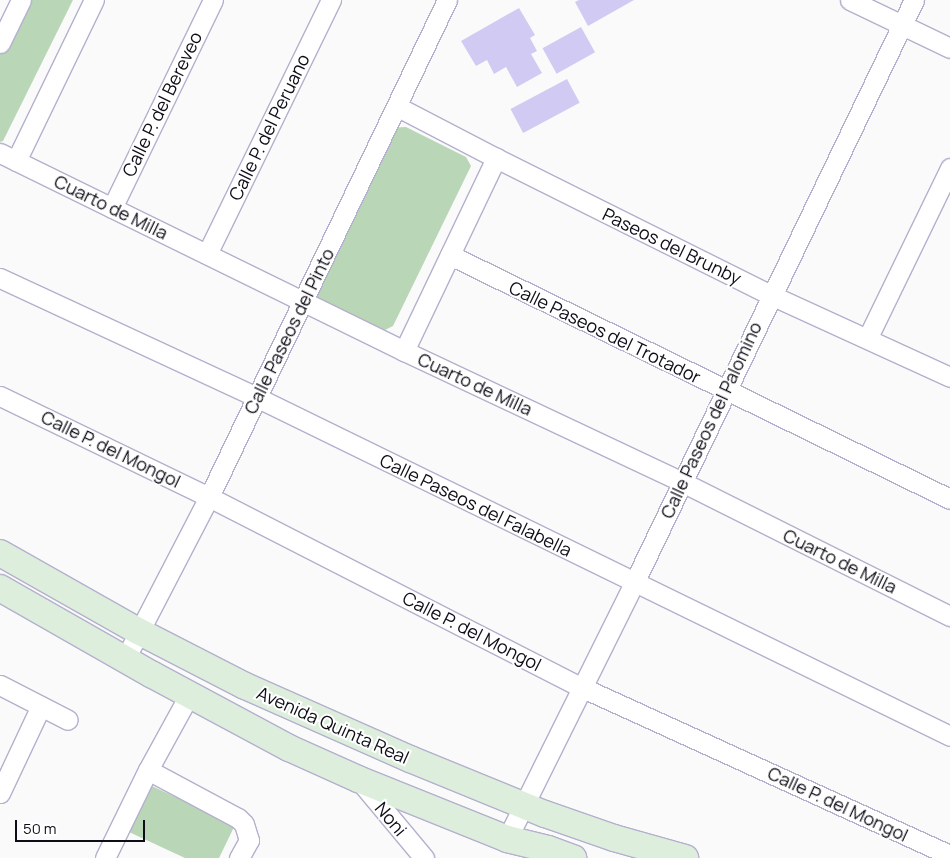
<!DOCTYPE html>
<style>
body{margin:0}
#map{position:relative;width:950px;height:858px;overflow:hidden;background:#fafafa;font-family:Manrope,sans-serif}
div>[style]{position:absolute}
[style*='--x']{left:calc(var(--x)*1px);top:calc(var(--y)*1px);width:calc(var(--w)*1px);rotate:calc(var(--a)*1deg)}
.green>*{inset:0;background:#b9d6b7}
.building>*{inset:0;background:#d1cbf3;transform-origin:0 0}
.roads{filter:drop-shadow(1px 0 #b4b0cd) drop-shadow(-1px 0 #b4b0cd) drop-shadow(0 1px #b4b0cd) drop-shadow(0 -1px #b4b0cd)}
.minor>*{height:19px;margin:-9.5px;padding:0 9.5px;transform-origin:9.5px;border-radius:9.5px;background:#fff}
.secondary>*{height:26px;margin:-13px;padding:0 13px;transform-origin:13px;border-radius:13px;background:#ddefdc}
span{translate:-50% -50%;white-space:nowrap;text-align:center;line-height:1.15;-webkit-text-stroke:4px #fff;paint-order:stroke}
.street-label{font-size:18px;color:#0e0c16}
.scale{position:absolute;left:15px;top:820px;width:130px;height:22px;box-sizing:border-box;border:2px solid #0e0c16;border-top:0;padding-left:6px;font-size:15px;line-height:18px;white-space:nowrap;color:#0e0c16;-webkit-text-stroke:4px #fff;paint-order:stroke}
</style>
<div id="map">
<div class="green">
<div style="clip-path:polygon(26px 0,73px 0,3px 141px,0 142px,0 53px)"></div>
<div style="clip-path:polygon(406px 127px,466px 157px,471px 166px,393px 326px,385px 330px,321px 301px,313px 294px,389px 128px)"></div>
<div style="clip-path:polygon(152px 786px,235px 825px,219px 858px,185px 858px,129px 832px)"></div>
</div>
<div class="building">
<div style="clip-path:polygon(579px 0,634px 0,588px 26px,575px 2px)"></div>
<div style="clip-path:polygon(519px 8px,535px 35px,530px 38px,537px 51px,531px 54px,542px 73px,517px 87px,506px 67px,494px 74px,487px 60px,476px 66px,461px 41px)"></div>
<div style="left:581px;top:27px;width:29px;height:44px;rotate:61deg"></div>
<div style="left:567px;top:79px;width:27px;height:64px;rotate:62deg"></div>
</div>
<div class="roads">
<div class="minor">
<div style="--x:850;--y:0;--w:111;--a:25.6"></div>
<div style="--x:0;--y:43;--w:48;--a:-64"></div>
<div style="--x:398;--y:107;--w:110;--a:27.5"></div>
<div style="--x:496;--y:158;--w:307;--a:26.5"></div>
<div style="--x:771;--y:295;--w:197;--a:24.6"></div>
<div style="--x:0;--y:153;--w:450;--a:26.1"></div>
<div style="--x:404;--y:351;--w:307;--a:25.2"></div>
<div style="--x:682;--y:482;--w:300;--a:26.6"></div>
<div style="--x:16;--y:161;--w:179;--a:-64.2"></div>
<div style="--x:112;--y:208;--w:231;--a:-64.1"></div>
<div style="--x:207;--y:254;--w:283;--a:-64"></div>
<div style="--x:450;--y:255;--w:556;--a:26.01"></div>
<div style="--x:0;--y:278;--w:282;--a:24.9"></div>
<div style="--x:256;--y:397;--w:772;--a:26.03"></div>
<div style="--x:868;--y:337;--w:188;--a:-64.1"></div>
<div style="--x:404;--y:351;--w:214;--a:-64.5"></div>
<div style="--x:0;--y:396;--w:232;--a:25.8"></div>
<div style="--x:209;--y:497;--w:418;--a:27.1"></div>
<div style="--x:581;--y:687;--w:405;--a:24.5"></div>
<div style="--x:125;--y:659;--w:182;--a:-62.6"></div>
<div style="--x:209;--y:497;--w:551;--a:-64.41"></div>
<div style="--x:0;--y:685;--w:76;--a:27.2"></div>
<div style="--x:148;--y:770;--w:102;--a:28.1"></div>
<div style="--x:238;--y:818;--w:8;--a:45"></div>
<div style="--x:244;--y:824;--w:17;--a:73"></div>
<div style="--x:249;--y:840;--w:21;--a:119"></div>
<div style="--x:359;--y:780;--w:102;--a:50.2"></div>
<div style="--x:0;--y:793;--w:96;--a:-64.8"></div>
<div style="--x:507;--y:839;--w:286;--a:-63.6"></div>
<div style="--x:634;--y:583;--w:647;--a:-64.35"></div>
<div style="--x:105;--y:858;--w:98;--a:-64"></div>
<div style="--x:148;--y:770;--w:85;--a:-61.3"></div>
</div>
<div class="secondary">
<div style="--x:0;--y:553;--w:159;--a:29.5"></div>
<div style="--x:138;--y:631;--w:120;--a:27.2"></div>
<div style="--x:245;--y:686;--w:180;--a:23.9"></div>
<div style="--x:410;--y:759;--w:146;--a:22.2"></div>
<div style="--x:545;--y:814;--w:73;--a:19.2"></div>
<div style="--x:614;--y:838;--w:74;--a:15.7"></div>
<div style="--x:0;--y:588;--w:174;--a:29.7"></div>
<div style="--x:151;--y:674;--w:157;--a:28.2"></div>
<div style="--x:289;--y:748;--w:76;--a:24.2"></div>
<div style="--x:358;--y:779;--w:161;--a:21.9"></div>
<div style="--x:507;--y:839;--w:42;--a:13.7"></div>
<div style="--x:548;--y:849;--w:27;--a:20"></div>
</div>
</div>
<div class="street-label">
<span style="left:162px;top:104px;rotate:-64deg">Calle P. del Bereveo</span>
<span style="left:269px;top:127px;rotate:-64deg">Calle P. del Peruano</span>
<span style="left:111px;top:207px;rotate:26deg">Cuarto de Milla</span>
<span style="left:672px;top:246px;rotate:26deg">Paseos del Brunby</span>
<span style="left:289px;top:331px;rotate:-64deg">Calle Paseos del Pinto</span>
<span style="left:605px;top:332px;rotate:26deg">Calle Paseos del Trotador</span>
<span style="left:475px;top:384px;rotate:25deg">Cuarto de Milla</span>
<span style="left:711px;top:420px;rotate:-65deg">Calle Paseos del Palomino</span>
<span style="left:111px;top:449px;rotate:26deg">Calle P. del Mongol</span>
<span style="left:476px;top:505px;rotate:26deg">Calle Paseos del Falabella</span>
<span style="left:840px;top:561px;rotate:26deg">Cuarto de Milla</span>
<span style="left:472px;top:631px;rotate:27deg">Calle P. del Mongol</span>
<span style="left:333px;top:725px;rotate:24deg">Avenida Quinta Real</span>
<span style="left:838px;top:804px;rotate:25deg">Calle P. del Mongol</span>
<span style="left:391px;top:819px;rotate:50deg">Noni</span>
</div>
<div class="scale">50 m</div>
</div>
